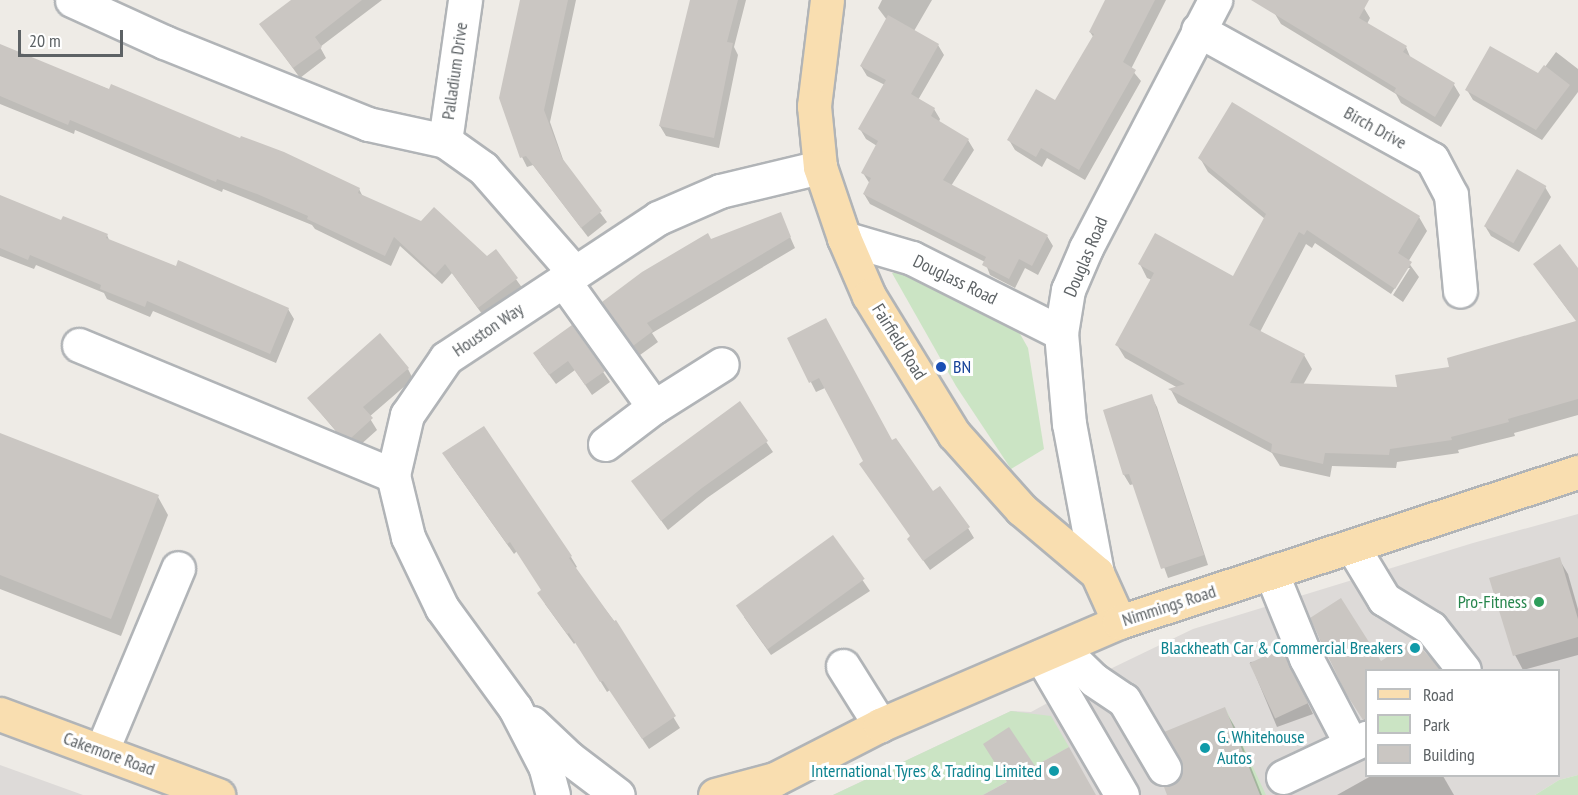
<!DOCTYPE html>
<style>
body{margin:0}
#map{position:relative;width:1578px;height:795px;overflow:hidden;background:#eeebe6;font-family:"PT Sans Narrow",sans-serif}
div>[style]{position:absolute}
[style*='--x']{left:calc(var(--x)*1px);top:calc(var(--y)*1px);width:calc(var(--w)*1px);rotate:calc(var(--a)*1deg)}
.industrial>*{inset:0;background:#dddad8}
.green>*{inset:0;background:#cbe4c4}
.shadow>*{inset:0;background:#0003}
.building>*{inset:0;background:#cac6c2;transform-origin:0 0}
.roads{filter:drop-shadow(2px 0 #b1b4b7) drop-shadow(-2px 0 #b1b4b7) drop-shadow(0 2px #b1b4b7) drop-shadow(0 -2px #b1b4b7)}
.minor>*{height:33px;margin:-16.5px;padding:0 16.5px;transform-origin:16.5px;border-radius:16.5px;background:#fff}
.major>*{height:33px;margin:-16.5px;padding:0 16.5px;transform-origin:16.5px;border-radius:16.5px;background:#f9deb0}
.dots>*{width:16px;height:16px;translate:-50% -50%;box-sizing:border-box;border:3px solid #fff;border-radius:50%}
span{translate:-50% -50%;white-space:nowrap;text-align:center;line-height:1.15;-webkit-text-stroke:6px #fff;paint-order:stroke}
.street-label{font-size:18px;color:#5d6265}
.transit-label{font-size:18px;color:#164399}
.left{translate:0 -50%;text-align:left}
.leisure-label{font-size:18px;color:#27864d}
.right{translate:-100% -50%;text-align:right}
.culture-label{font-size:18px;color:#0d838f}
.legend{position:absolute;left:1365px;top:669px;width:195px;height:108px;box-sizing:border-box;background:#fff;border:2px solid #bec0c1;margin:0;padding:8px 10px;list-style:none;font-size:18px;color:#5d6265}
.legend li{display:flex;align-items:center;gap:12px;height:30px}
.legend b{width:30px;border:2px solid #bec0c1}
.scale{position:absolute;left:18px;top:30px;width:105px;height:27px;box-sizing:border-box;border:3px solid #5d6265;border-top:0;padding-left:8px;font-size:18px;line-height:21px;white-space:nowrap;color:#5d6265;-webkit-text-stroke:4px #fff;paint-order:stroke}
</style>
<div id="map">
<div class="industrial">
<div style="clip-path:polygon(evenodd,1578px 514px,1578px 775px,1559px 780px,1535px 795px,833px 795px,1011px 711px,1031px 712px,1108px 670px,1193px 629px,1473px 543px,1578px 514px,1366px 670px,1558px 670px,1558px 776px,1366px 776px,1366px 670px)"></div>
<div style="clip-path:polygon(0 765px,83px 795px,0 795px)"></div>
</div>
<div class="green">
<div style="clip-path:polygon(904px 272px,1019px 332px,1028px 348px,1044px 449px,1011px 469px,956px 386px,892px 273px)"></div>
<div style="clip-path:polygon(1225px 707px,1266px 795px,1260px 795px)"></div>
<div style="clip-path:polygon(1011px 711px,1051px 716px,1069px 747px,983px 795px,833px 795px)"></div>
<div style="clip-path:polygon(1578px 775px,1578px 795px,1535px 795px,1559px 780px)"></div>
</div>
<div class="shadow">
<div style="clip-path:polygon(293px 0,382px 0,320px 47px,326px 58px,300px 78px,261px 24px)"></div>
<div style="clip-path:polygon(521px 0,576px 0,550px 122px,565px 165px,607px 222px,588px 237px,533px 165px,527px 167px,522px 157px)"></div>
<div style="clip-path:polygon(691px 0,746px 0,734px 47px,738px 55px,719px 148px,666px 136px,660px 126px)"></div>
<div style="clip-path:polygon(882px 0,932px 0,914px 31px,938px 45px,944px 55px,918px 100px,934px 109px,940px 119px,939px 122px,968px 140px,974px 150px,951px 186px,1047px 236px,1053px 246px,1038px 275px,1025px 268px,1015px 288px,990px 275px,985px 262px,870px 204px,864px 194px,870px 184px,863px 173px,877px 146px,866px 139px,860px 129px,885px 85px,867px 76px,861px 66px,887px 20px,878px 8px)"></div>
<div style="clip-path:polygon(1107px 0,1166px 0,1131px 69px,1141px 81px,1085px 180px,1047px 158px,1042px 167px,1015px 150px,1009px 140px,1056px 103px,1094px 38px,1090px 32px)"></div>
<div style="clip-path:polygon(1283px 0,1352px 0,1364px 8px,1370px 18px,1367px 24px,1406px 47px,1411px 59px,1454px 85px,1460px 95px,1441px 127px,1401px 103px,1396px 94px,1281px 24px,1275px 14px)"></div>
<div style="clip-path:polygon(0 46px,359px 189px,363px 197px,487px 258px,496px 251px,523px 289px,485px 318px,452px 273px,442px 284px,400px 246px,391px 266px,315px 229px,312px 225px,223px 189px,222px 192px,75px 130px,74px 134px,0 104px)"></div>
<div style="clip-path:polygon(1556px 52px,1578px 69px,1578px 92px,1542px 140px,1473px 100px,1467px 90px,1539px 75px)"></div>
<div style="clip-path:polygon(1200px 158px,1419px 217px,1427px 231px,1408px 262px,1419px 277px,1403px 302px,1393px 295px,1410px 268px,1407px 268px,1391px 294px,1315px 243px,1312px 248px,1306px 244px,1260px 332px,1304px 355px,1312px 369px,1303px 385px,1399px 389px,1451px 368px,1578px 333px,1578px 415px,1514px 433px,1515px 436px,1458px 450px,1459px 453px,1397px 462px,1396px 468px,1332px 466px,1330px 477px,1280px 466px,1272px 453px,1178px 403px,1171px 390px,1178px 388px,1125px 358px,1117px 345px,1152px 280px,1147px 278px,1140px 264px,1233px 278px,1265px 219px,1208px 172px)"></div>
<div style="clip-path:polygon(1545px 187px,1551px 197px,1519px 252px,1491px 236px,1485px 226px)"></div>
<div style="clip-path:polygon(0 204px,107px 235px,110px 242px,288px 309px,294px 319px,276px 363px,153px 311px,150px 317px,107px 299px,104px 293px,36px 265px,34px 269px,0 256px)"></div>
<div style="clip-path:polygon(780px 214px,795px 248px,652px 333px,658px 342px,640px 355px,610px 313px,711px 241px)"></div>
<div style="clip-path:polygon(1535px 265px,1578px 270px,1578px 307px,1570px 313px)"></div>
<div style="clip-path:polygon(572px 327px,610px 382px,592px 395px,575px 370px,556px 384px,541px 364px)"></div>
<div style="clip-path:polygon(789px 339px,892px 442px,933px 493px,968px 528px,974px 538px,930px 570px,915px 549px,911px 537px,865px 462px,825px 388px,816px 392px)"></div>
<div style="clip-path:polygon(408px 369px,413px 379px,369px 417px,377px 430px,358px 447px,345px 442px,309px 399px)"></div>
<div style="clip-path:polygon(1151px 396px,1157px 407px,1208px 565px,1168px 578px,1134px 484px,1130px 485px,1124px 475px,1105px 411px)"></div>
<div style="clip-path:polygon(740px 403px,773px 452px,707px 498px,668px 530px,633px 482px)"></div>
<div style="clip-path:polygon(0 434px,158px 497px,168px 515px,121px 636px,0 589px)"></div>
<div style="clip-path:polygon(450px 464px,571px 557px,577px 567px,574px 569px,615px 622px,680px 728px,649px 749px,610px 690px,607px 692px,576px 642px,574px 644px,545px 604px,543px 591px,517px 551px,514px 554px)"></div>
<div style="clip-path:polygon(833px 537px,870px 591px,771px 655px,744px 617px)"></div>
<div style="clip-path:polygon(1559px 559px,1568px 574px,1578px 609px,1578px 655px,1523px 670px,1515px 655px)"></div>
<div style="clip-path:polygon(1312px 619px,1381px 663px,1414px 642px,1438px 670px,1366px 670px,1366px 723px,1324px 649px)"></div>
<div style="clip-path:polygon(1287px 660px,1313px 714px,1277px 727px,1250px 662px)"></div>
<div style="clip-path:polygon(1224px 709px,1235px 727px,1262px 795px,1169px 795px)"></div>
<div style="clip-path:polygon(1371px 776px,1443px 776px,1454px 795px,1337px 795px)"></div>
</div>
<div class="building">
<div style="clip-path:polygon(291px 0,362px 0,315px 37px,322px 47px,293px 68px,259px 24px)"></div>
<div style="clip-path:polygon(520px 0,568px 0,544px 110px,562px 158px,602px 211px,581px 228px,526px 156px,520px 158px,499px 98px)"></div>
<div style="clip-path:polygon(690px 0,738px 0,727px 42px,733px 43px,714px 138px,659px 126px)"></div>
<div style="clip-path:polygon(1105px 0,1155px 0,1123px 62px,1136px 70px,1079px 170px,1041px 148px,1036px 157px,1007px 140px,1036px 89px,1055px 100px,1094px 34px,1089px 32px)"></div>
<div style="clip-path:polygon(1251px 0,1369px 0,1359px 18px,1407px 46px,1403px 52px,1455px 83px,1435px 117px,1394px 92px,1396px 88px)"></div>
<div style="clip-path:polygon(888px 15px,939px 44px,911px 94px,935px 108px,931px 116px,969px 139px,943px 180px,1048px 235px,1032px 266px,1019px 259px,1009px 279px,982px 265px,986px 257px,863px 194px,871px 178px,861px 173px,878px 141px,858px 129px,886px 80px,860px 66px)"></div>
<div style="clip-path:polygon(0 44px,109px 89px,111px 84px,240px 138px,241px 136px,284px 152px,360px 188px,358px 193px,421px 221px,434px 207px,487px 256px,496px 249px,518px 278px,478px 308px,445px 264px,435px 275px,394px 237px,385px 256px,307px 219px,308px 216px,257px 194px,217px 179px,216px 182px,70px 120px,68px 125px,0 96px)"></div>
<div style="clip-path:polygon(1490px 46px,1538px 73px,1544px 65px,1570px 85px,1536px 130px,1465px 90px)"></div>
<div style="clip-path:polygon(1232px 102px,1420px 216px,1398px 253px,1412px 262px,1395px 289px,1307px 230px,1304px 235px,1299px 232px,1249px 325px,1305px 354px,1290px 383px,1397px 387px,1395px 375px,1449px 367px,1447px 358px,1576px 321px,1533px 264px,1560px 244px,1578px 268px,1578px 399px,1508px 419px,1509px 422px,1451px 437px,1452px 440px,1390px 449px,1389px 455px,1325px 453px,1323px 464px,1271px 452px,1272px 444px,1168px 389px,1185px 384px,1115px 345px,1154px 273px,1138px 264px,1155px 233px,1233px 276px,1266px 214px,1198px 158px)"></div>
<div style="left:1517px;top:169px;width:34px;height:66px;rotate:30deg"></div>
<div style="clip-path:polygon(0 195px,61px 220px,63px 216px,108px 234px,106px 238px,176px 266px,178px 260px,289px 308px,270px 354px,147px 301px,145px 307px,100px 289px,101px 285px,30px 255px,28px 260px,0 248px)"></div>
<div style="clip-path:polygon(781px 212px,791px 237px,647px 323px,653px 331px,633px 346px,602px 302px,642px 272px,708px 233px,711px 239px)"></div>
<div style="clip-path:polygon(826px 318px,892px 440px,896px 438px,933px 491px,940px 486px,970px 527px,923px 561px,907px 539px,910px 536px,859px 464px,863px 461px,819px 378px,809px 383px,787px 338px)"></div>
<div style="clip-path:polygon(572px 325px,605px 371px,585px 385px,568px 361px,549px 375px,533px 353px)"></div>
<div style="clip-path:polygon(380px 333px,409px 368px,363px 407px,373px 418px,351px 438px,337px 432px,307px 398px)"></div>
<div style="clip-path:polygon(1152px 394px,1204px 555px,1161px 569px,1129px 474px,1123px 475px,1103px 410px)"></div>
<div style="clip-path:polygon(740px 401px,768px 441px,702px 488px,661px 521px,631px 481px)"></div>
<div style="clip-path:polygon(484px 426px,572px 556px,569px 558px,614px 621px,616px 620px,676px 716px,642px 739px,603px 681px,600px 682px,569px 633px,567px 634px,537px 593px,541px 590px,510px 542px,507px 544px,442px 453px)"></div>
<div style="clip-path:polygon(0 433px,159px 495px,111px 619px,0 575px)"></div>
<div style="left:833px;top:535px;width:54px;height:120px;rotate:54deg"></div>
<div style="clip-path:polygon(1560px 557px,1578px 619px,1578px 637px,1513px 656px,1489px 578px)"></div>
<div style="clip-path:polygon(1341px 598px,1381px 661px,1414px 640px,1441px 670px,1366px 670px,1366px 719px,1363px 720px,1345px 692px,1310px 618px)"></div>
<div style="left:1282px;top:648px;width:61px;height:36px;rotate:65deg"></div>
<div style="clip-path:polygon(1225px 707px,1260px 795px,1167px 795px,1164px 787px,1173px 784px,1180px 778px,1183px 767px,1164px 732px)"></div>
<div style="clip-path:polygon(1009px 727px,1035px 766px,1069px 747px,1096px 795px,983px 795px,1007px 782px,983px 744px)"></div>
</div>
<div class="roads">
<div class="minor">
<div style="--x:72;--y:0;--w:101;--a:24.5"></div>
<div style="--x:164;--y:42;--w:220;--a:21.9"></div>
<div style="--x:368;--y:124;--w:79;--a:12.4"></div>
<div style="--x:445;--y:141;--w:47;--a:35.4"></div>
<div style="--x:483;--y:168;--w:138;--a:48.8"></div>
<div style="--x:1198;--y:30;--w:267;--a:28.9"></div>
<div style="--x:1432;--y:159;--w:41;--a:62.2"></div>
<div style="--x:1451;--y:195;--w:96;--a:84.6"></div>
<div style="--x:445;--y:141;--w:142;--a:-81.9"></div>
<div style="--x:844;--y:238;--w:71;--a:16.4"></div>
<div style="--x:912;--y:258;--w:167;--a:26.7"></div>
<div style="--x:563;--y:280;--w:156;--a:54.4"></div>
<div style="--x:654;--y:407;--w:80;--a:-32.3"></div>
<div style="--x:79;--y:345;--w:340;--a:22.5"></div>
<div style="--x:605;--y:444;--w:61;--a:-37.1"></div>
<div style="--x:1352;--y:546;--w:62;--a:58.9"></div>
<div style="--x:1384;--y:599;--w:55;--a:31.7"></div>
<div style="--x:1431;--y:628;--w:53;--a:51.8"></div>
<div style="--x:1271;--y:572;--w:93;--a:67.9"></div>
<div style="--x:1306;--y:658;--w:97;--a:62.4"></div>
<div style="--x:1097;--y:573;--w:152;--a:-100.6"></div>
<div style="--x:1069;--y:424;--w:91;--a:-95"></div>
<div style="--x:1061;--y:333;--w:44;--a:-80.8"></div>
<div style="--x:1068;--y:290;--w:46;--a:-66.8"></div>
<div style="--x:1086;--y:248;--w:280;--a:-62.5"></div>
<div style="--x:1061;--y:648;--w:46;--a:44.1"></div>
<div style="--x:1094;--y:680;--w:36;--a:34"></div>
<div style="--x:1124;--y:700;--w:79;--a:59.5"></div>
<div style="--x:1041;--y:656;--w:161;--a:59.8"></div>
<div style="--x:843;--y:666;--w:70;--a:57.9"></div>
<div style="--x:532;--y:723;--w:51;--a:43.4"></div>
<div style="--x:569;--y:758;--w:61;--a:37.1"></div>
<div style="--x:102;--y:750;--w:197;--a:-67.3"></div>
<div style="--x:1283;--y:777;--w:92;--a:-25.2"></div>
<div style="--x:553;--y:795;--w:28;--a:-105"></div>
<div style="--x:546;--y:768;--w:68;--a:-117.3"></div>
<div style="--x:515;--y:708;--w:124;--a:-126.1"></div>
<div style="--x:442;--y:608;--w:79;--a:-115.6"></div>
<div style="--x:408;--y:537;--w:64;--a:-103.6"></div>
<div style="--x:393;--y:475;--w:62;--a:-76.9"></div>
<div style="--x:407;--y:415;--w:69;--a:-55.6"></div>
<div style="--x:446;--y:358;--w:254;--a:-33.4"></div>
<div style="--x:658;--y:218;--w:68;--a:-23.5"></div>
<div style="--x:720;--y:191;--w:103;--a:-13.5"></div>
</div>
<div class="major">
<div style="--x:827;--y:0;--w:107;--a:97"></div>
<div style="--x:814;--y:106;--w:61;--a:84.4"></div>
<div style="--x:820;--y:167;--w:75;--a:71.3"></div>
<div style="--x:844;--y:238;--w:63;--a:66.7"></div>
<div style="--x:869;--y:296;--w:162;--a:58.4"></div>
<div style="--x:954;--y:434;--w:101;--a:48.2"></div>
<div style="--x:1021;--y:509;--w:99;--a:40.1"></div>
<div style="--x:1097;--y:573;--w:54;--a:65.8"></div>
<div style="--x:0;--y:714;--w:233;--a:20.4"></div>
<div style="--x:715;--y:795;--w:62;--a:-14.9"></div>
<div style="--x:775;--y:779;--w:118;--a:-27.2"></div>
<div style="--x:880;--y:725;--w:260;--a:-23.3"></div>
<div style="--x:1119;--y:622;--w:483;--a:-18.1"></div>
</div>
</div>
<div class="dots">
<div style="left:941px;top:367px;background:#1a4fb4"></div>
<div style="left:1539px;top:602px;background:#2e9e5b"></div>
<div style="left:1415px;top:648px;background:#0f9aa8"></div>
<div style="left:1205px;top:748px;background:#0f9aa8"></div>
<div style="left:1054px;top:771px;background:#0f9aa8"></div>
</div>
<div class="street-label">
<span style="left:455px;top:71px;rotate:-82deg">Palladium Drive</span>
<span style="left:1375px;top:128px;rotate:29deg">Birch Drive</span>
<span style="left:1086px;top:257px;rotate:-67deg">Douglas Road</span>
<span style="left:955px;top:280px;rotate:26deg">Douglass Road</span>
<span style="left:488px;top:330px;rotate:-34deg">Houston Way</span>
<span style="left:899px;top:342px;rotate:58deg">Fairfield Road</span>
<span style="left:1169px;top:606px;rotate:-18deg">Nimmings Road</span>
<span style="left:109px;top:754px;rotate:20deg">Cakemore Road</span>
</div>
<div class="transit-label">
<span class="left" style="left:953px;top:367px">BN</span>
</div>
<div class="leisure-label">
<span class="right" style="left:1527px;top:602px">Pro-Fitness</span>
</div>
<div class="culture-label">
<span class="right" style="left:1403px;top:648px">Blackheath Car &amp; Commercial Breakers</span>
<span class="left" style="left:1217px;top:748px">G. Whitehouse<br>Autos</span>
<span class="right" style="left:1042px;top:771px">International Tyres &amp; Trading Limited</span>
</div>
<ul class="legend">
<li><b style="height:8px;background:#f9deb0"></b>Road</li>
<li><b style="height:16px;background:#cbe4c4"></b>Park</li>
<li><b style="height:16px;background:#cac6c2"></b>Building</li>
</ul>
<div class="scale">20 m</div>
</div>
